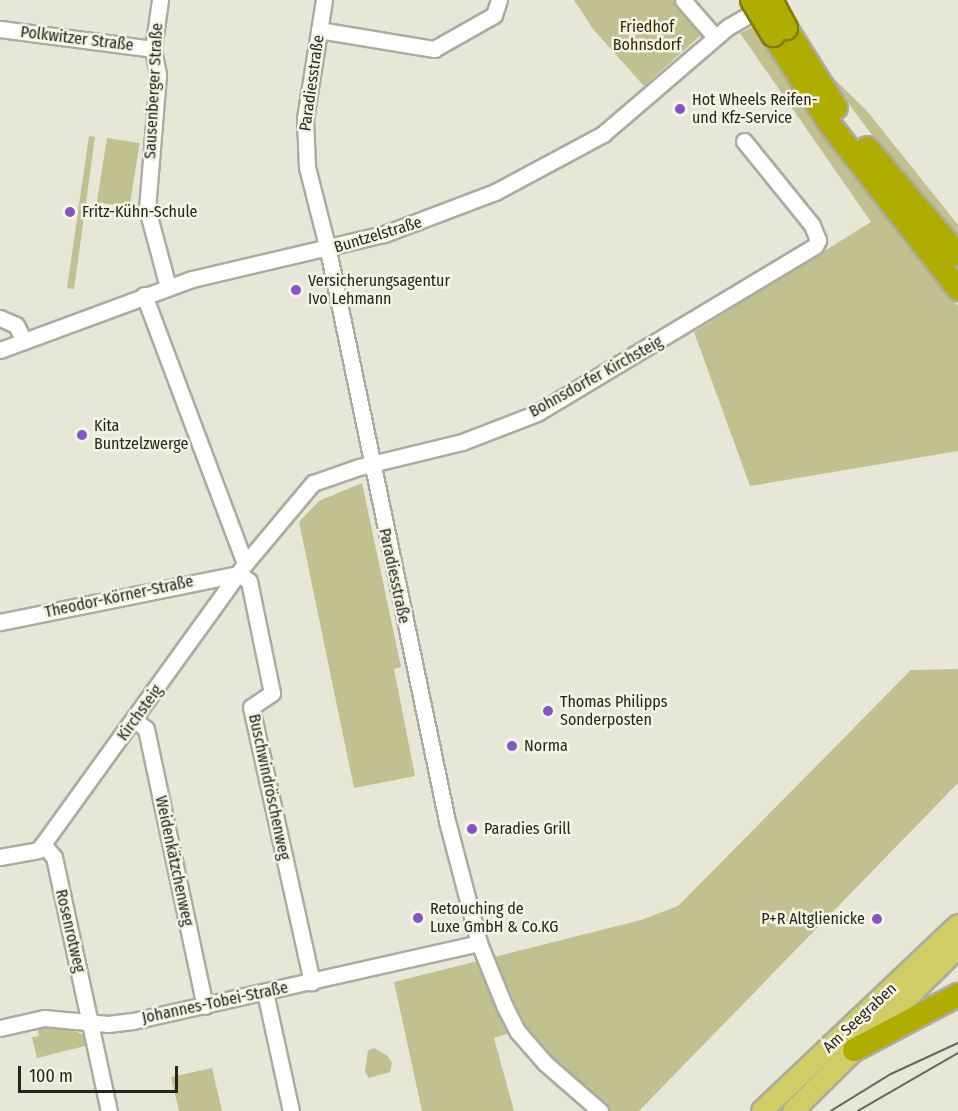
<!DOCTYPE html>
<meta charset="utf-8">
<style>
body{margin:0}
#map{position:relative;width:958px;height:1111px;overflow:hidden;background:#e6e7d7;font-family:"Fira Sans Condensed",sans-serif}
div>[style]{position:absolute}
[style*='--x']{left:calc(var(--x)*1px);top:calc(var(--y)*1px);width:calc(var(--w)*1px);rotate:calc(var(--a)*1deg)}
.green>*{inset:0;background:#c0c090;transform-origin:0 0}
.roads{filter:drop-shadow(2px 0 #abac9d) drop-shadow(-2px 0 #abac9d) drop-shadow(0 2px #abac9d) drop-shadow(0 -2px #abac9d)}
.minor>*{height:15px;margin:-7.5px;padding:0 7.5px;transform-origin:7.5px;border-radius:7.5px;background:#fff}
.major>*{height:20px;margin:-10px;padding:0 10px;transform-origin:10px;border-radius:10px;background:#d0cd66}
.highway>*{height:22px;margin:-11px;padding:0 11px;transform-origin:11px;border-radius:11px;background:#b1ac00}
.tram>*{height:1.5px;margin:-0.75px;padding:0 0.75px;transform-origin:0.75px;border-radius:0.75px;background:#67685f}
.bridges{filter:drop-shadow(2px 0 #807d0c) drop-shadow(-2px 0 #807d0c) drop-shadow(0 2px #807d0c) drop-shadow(0 -2px #807d0c)}
.highway-bridge>*{height:22px;margin:-11px;padding:0 11px;transform-origin:11px;border-radius:11px;background:#b1ac00}
.dots>*{width:16px;height:16px;translate:-50% -50%;box-sizing:border-box;border:3px solid #f4f4e4;border-radius:50%}
span{translate:-50% -50%;white-space:nowrap;text-align:center;line-height:1.15;-webkit-text-stroke:5px #f4f4e4;paint-order:stroke}
.park-label{font-size:16px;color:#2d2c08}
.street-label{font-size:16px;color:#262621}
.poi-label{font-size:16px;color:#262621}
.left{translate:0 -50%;text-align:left}
.right{translate:-100% -50%;text-align:right}
.scale{position:absolute;left:18px;top:1066px;width:160px;height:27px;box-sizing:border-box;border:3px solid #262621;border-top:0;padding-left:8px;font-size:18px;line-height:21px;white-space:nowrap;color:#262621;-webkit-text-stroke:4px #f4f4e4;paint-order:stroke}
</style>
<div id="map">
<div class="green">
<div style="clip-path:polygon(574px 0,673px 0,701px 35px,644px 86px,593px 29px)"></div>
<div style="clip-path:polygon(755px 26px,818px 124px,958px 306px,958px 451px,750px 486px,694px 332px,871px 222px,740px 33px)"></div>
<div style="clip-path:polygon(818px 63px,867px 111px,958px 225px,958px 242px,938px 223px)"></div>
<div style="clip-path:polygon(89px 136px,95px 137px,74px 289px,67px 288px)"></div>
<div style="left:107px;top:138px;width:33px;height:65px;rotate:9deg"></div>
<div style="clip-path:polygon(362px 483px,401px 667px,394px 669px,415px 776px,354px 788px,299px 522px,319px 501px)"></div>
<div style="clip-path:polygon(958px 669px,958px 783px,639px 1111px,585px 1111px,507px 1034px,494px 1038px,514px 1111px,422px 1111px,394px 982px,641px 920px,678px 906px,911px 670px)"></div>
<div style="clip-path:polygon(37px 1025px,60px 1026px,82px 1034px,89px 1045px,37px 1058px,32px 1037px,39px 1036px)"></div>
<div style="clip-path:polygon(374px 1048px,388px 1056px,392px 1063px,390px 1072px,369px 1078px,365px 1072px,368px 1050px)"></div>
<div style="clip-path:polygon(212px 1068px,222px 1111px,179px 1111px,171px 1077px)"></div>
</div>
<div class="roads">
<div class="minor">
<div style="--x:160;--y:0;--w:49;--a:98.1"></div>
<div style="--x:153;--y:49;--w:26;--a:79"></div>
<div style="--x:158;--y:75;--w:134;--a:94.7"></div>
<div style="--x:147;--y:209;--w:81;--a:74.9"></div>
<div style="--x:324;--y:0;--w:121;--a:99.1"></div>
<div style="--x:305;--y:119;--w:48;--a:87.6"></div>
<div style="--x:307;--y:167;--w:86;--a:75.8"></div>
<div style="--x:328;--y:250;--w:583;--a:78.23"></div>
<div style="--x:447;--y:821;--w:126;--a:75.3"></div>
<div style="--x:479;--y:943;--w:67;--a:68"></div>
<div style="--x:504;--y:1005;--w:30;--a:63"></div>
<div style="--x:518;--y:1032;--w:41;--a:48.9"></div>
<div style="--x:545;--y:1063;--w:73;--a:41.1"></div>
<div style="--x:683;--y:0;--w:49;--a:49.1"></div>
<div style="--x:0;--y:29;--w:154;--a:7.4"></div>
<div style="--x:319;--y:30;--w:117;--a:9.4"></div>
<div style="--x:434;--y:49;--w:69;--a:-29.5"></div>
<div style="--x:494;--y:15;--w:16;--a:-72"></div>
<div style="--x:144;--y:295;--w:287;--a:69.4"></div>
<div style="--x:0;--y:318;--w:17;--a:24"></div>
<div style="--x:16;--y:325;--w:16;--a:63"></div>
<div style="--x:0;--y:350;--w:205;--a:-20.3"></div>
<div style="--x:192;--y:279;--w:197;--a:-13.2"></div>
<div style="--x:384;--y:234;--w:119;--a:-20.7"></div>
<div style="--x:495;--y:192;--w:123;--a:-28.2"></div>
<div style="--x:603;--y:134;--w:165;--a:-40.6"></div>
<div style="--x:728;--y:27;--w:44;--a:-30.1"></div>
<div style="--x:239;--y:574;--w:12;--a:35"></div>
<div style="--x:249;--y:581;--w:114;--a:78.4"></div>
<div style="--x:272;--y:693;--w:25;--a:146"></div>
<div style="--x:251;--y:707;--w:282;--a:77.5"></div>
<div style="--x:0;--y:622;--w:244;--a:-11.4"></div>
<div style="--x:135;--y:720;--w:14;--a:39"></div>
<div style="--x:146;--y:729;--w:283;--a:78"></div>
<div style="--x:43;--y:844;--w:17;--a:50"></div>
<div style="--x:54;--y:857;--w:260;--a:77.8"></div>
<div style="--x:0;--y:857;--w:39;--a:-10"></div>
<div style="--x:38;--y:850;--w:8;--a:-50"></div>
<div style="--x:43;--y:844;--w:345;--a:-54.2"></div>
<div style="--x:245;--y:564;--w:106;--a:-50"></div>
<div style="--x:313;--y:483;--w:49;--a:-19.2"></div>
<div style="--x:359;--y:467;--w:106;--a:-13.6"></div>
<div style="--x:462;--y:442;--w:80;--a:-21.1"></div>
<div style="--x:537;--y:413;--w:324;--a:-31"></div>
<div style="--x:815;--y:246;--w:7;--a:-63"></div>
<div style="--x:818;--y:240;--w:16;--a:-112"></div>
<div style="--x:812;--y:225;--w:108;--a:-129"></div>
<div style="--x:265;--y:992;--w:122;--a:77.7"></div>
<div style="--x:0;--y:1028;--w:45;--a:-12.8"></div>
<div style="--x:44;--y:1018;--w:64;--a:5.4"></div>
<div style="--x:108;--y:1024;--w:25;--a:-7"></div>
<div style="--x:133;--y:1021;--w:355;--a:-12.7"></div>
</div>
<div class="major">
<div style="--x:762;--y:1111;--w:270;--a:-43.5"></div>
<div style="--x:793;--y:1111;--w:232;--a:-44.7"></div>
</div>
<div class="highway">
<div style="--x:786;--y:28;--w:94;--a:58"></div>
<div style="--x:773;--y:35;--w:108;--a:57.5"></div>
<div style="--x:831;--y:126;--w:207;--a:52.1"></div>
<div style="--x:867;--y:148;--w:140;--a:49.6"></div>
<div style="--x:854;--y:1050;--w:118;--a:-27.9"></div>
</div>
</div>
<div class="tram">
<div style="--x:831;--y:1111;--w:70;--a:-31.7"></div>
<div style="--x:891;--y:1074;--w:74;--a:-24.8"></div>
<div style="--x:858;--y:1111;--w:116;--a:-30.1"></div>
</div>
<div class="bridges">
<div class="highway-bridge">
<div style="--x:752;--y:0;--w:41;--a:59"></div>
<div style="--x:771;--y:0;--w:32;--a:62"></div>
</div>
</div>
<div class="dots">
<div style="left:680px;top:109px;background:#8753cb"></div>
<div style="left:70px;top:212px;background:#8753cb"></div>
<div style="left:296px;top:290px;background:#8753cb"></div>
<div style="left:82px;top:435px;background:#8753cb"></div>
<div style="left:548px;top:711px;background:#8753cb"></div>
<div style="left:512px;top:746px;background:#8753cb"></div>
<div style="left:472px;top:829px;background:#8753cb"></div>
<div style="left:418px;top:918px;background:#8753cb"></div>
<div style="left:877px;top:919px;background:#8753cb"></div>
</div>
<div class="park-label">
<span style="left:647px;top:36px">Friedhof<br>Bohnsdorf</span>
</div>
<div class="street-label">
<span style="left:77px;top:39px;rotate:7deg">Polkwitzer Straße</span>
<span style="left:312px;top:83px;rotate:-82deg">Paradiesstraße</span>
<span style="left:154px;top:91px;rotate:-87deg">Sausenberger Straße</span>
<span style="left:378px;top:235px;rotate:-17deg">Buntzelstraße</span>
<span style="left:596px;top:377px;rotate:-29deg">Bohnsdorfer Kirchsteig</span>
<span style="left:394px;top:576px;rotate:78deg">Paradiesstraße</span>
<span style="left:119px;top:597px;rotate:-12deg">Theodor-Körner-Straße</span>
<span style="left:140px;top:713px;rotate:-54deg">Kirchsteig</span>
<span style="left:269px;top:787px;rotate:78deg">Buschwindröschenweg</span>
<span style="left:174px;top:861px;rotate:78deg">Weidenkätzchenweg</span>
<span style="left:70px;top:931px;rotate:77deg">Rosenrotweg</span>
<span style="left:215px;top:1003px;rotate:-12deg">Johannes-Tobei-Straße</span>
<span style="left:860px;top:1018px;rotate:-43deg">Am Seegraben</span>
</div>
<div class="poi-label">
<span class="left" style="left:692px;top:109px">Hot Wheels Reifen-<br>und Kfz-Service</span>
<span class="left" style="left:82px;top:212px">Fritz-Kühn-Schule</span>
<span class="left" style="left:308px;top:290px">Versicherungsagentur<br>Ivo Lehmann</span>
<span class="left" style="left:94px;top:435px">Kita<br>Buntzelzwerge</span>
<span class="left" style="left:560px;top:711px">Thomas Philipps<br>Sonderposten</span>
<span class="left" style="left:524px;top:746px">Norma</span>
<span class="left" style="left:484px;top:829px">Paradies Grill</span>
<span class="left" style="left:430px;top:918px">Retouching de<br>Luxe GmbH &amp; Co.KG</span>
<span class="right" style="left:865px;top:919px">P+R Altglienicke</span>
</div>
<div class="scale">100 m</div>
</div>
